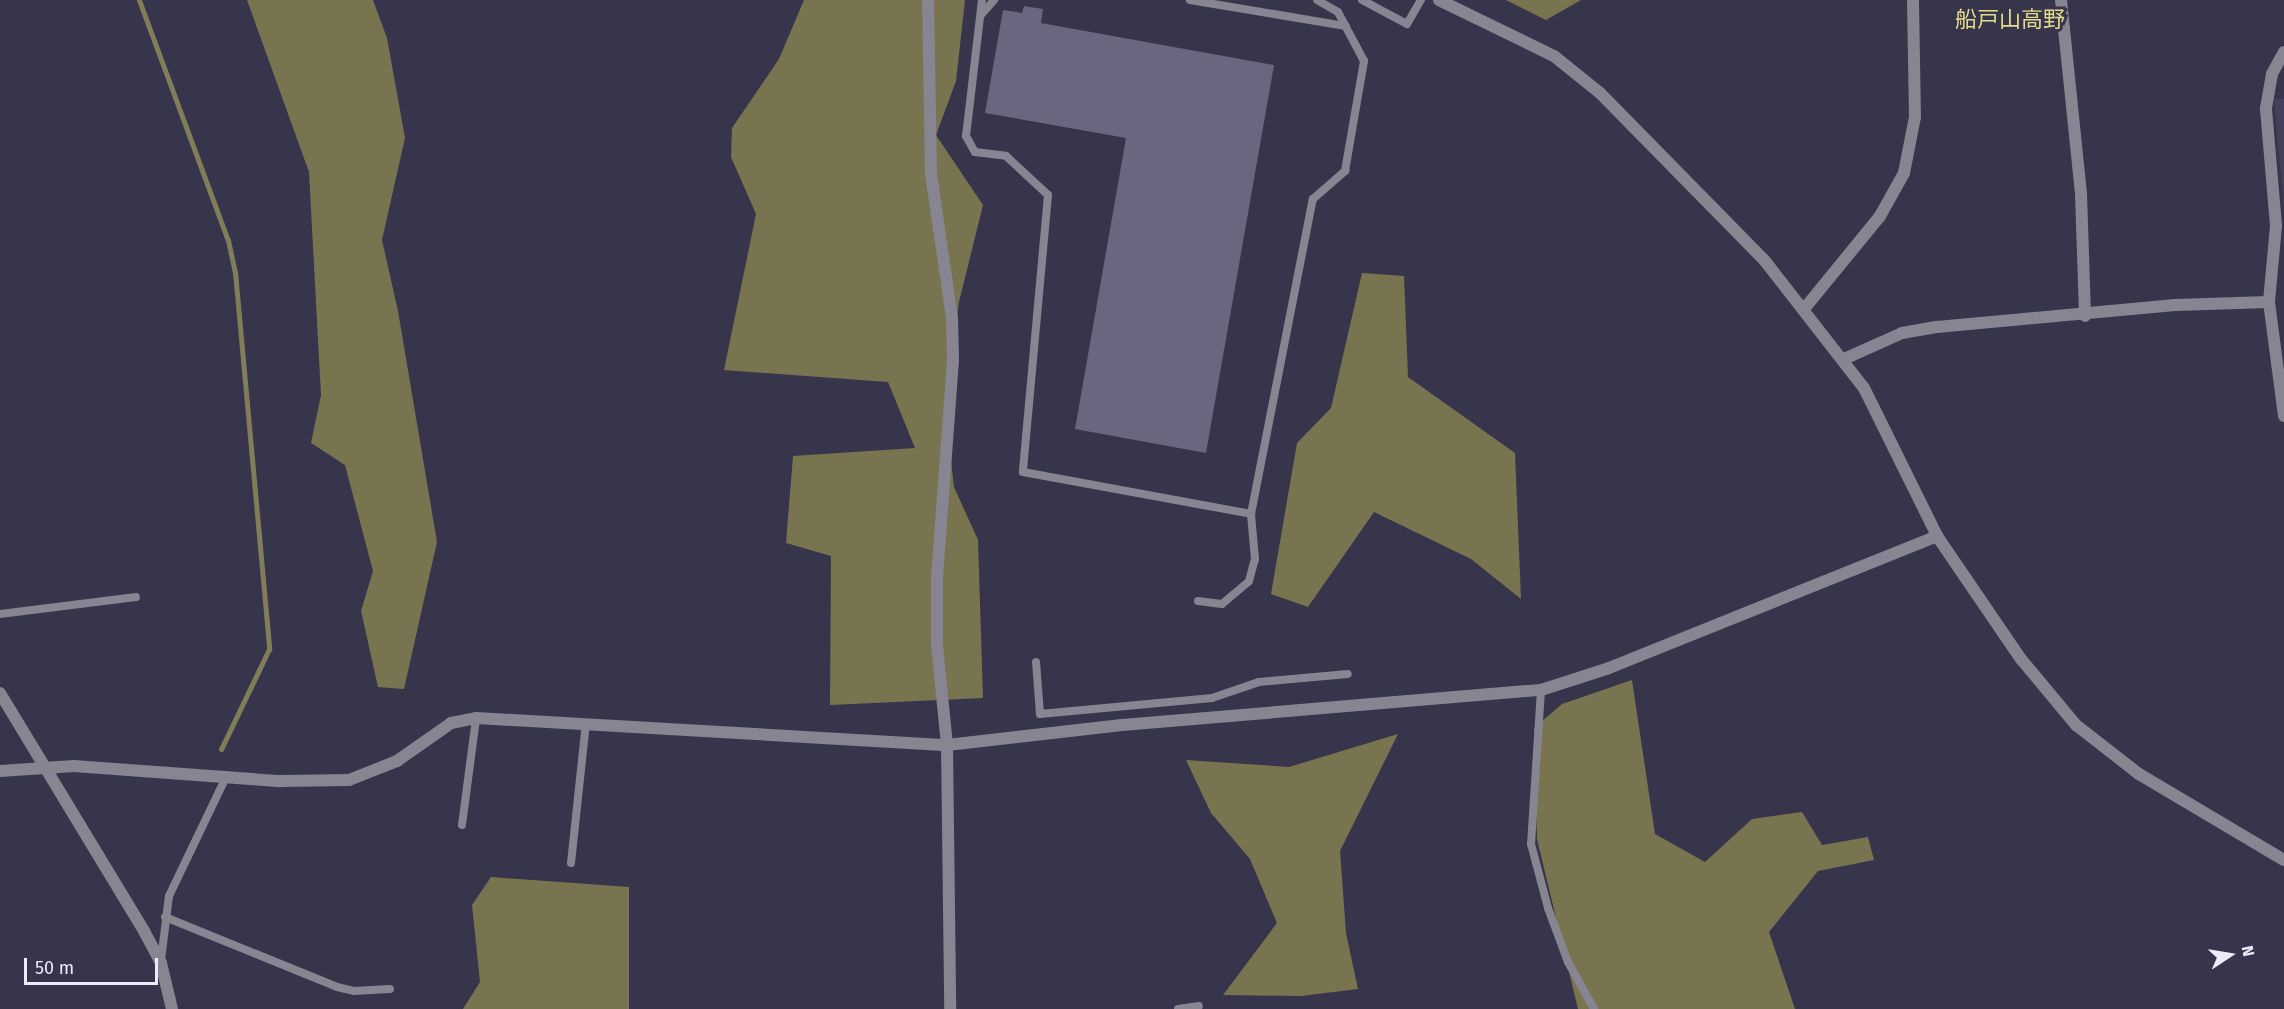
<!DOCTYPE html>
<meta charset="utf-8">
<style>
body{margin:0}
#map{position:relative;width:2284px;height:1009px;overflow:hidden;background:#37354b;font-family:"Fira Sans","Noto Sans JP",sans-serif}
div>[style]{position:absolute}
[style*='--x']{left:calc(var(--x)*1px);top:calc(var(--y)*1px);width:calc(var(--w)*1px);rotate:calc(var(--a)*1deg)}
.built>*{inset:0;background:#44405c}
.forest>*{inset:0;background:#787450}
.stream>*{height:5px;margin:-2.5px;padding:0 2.5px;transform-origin:2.5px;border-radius:2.5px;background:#817d59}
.building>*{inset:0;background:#69667f}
.service>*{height:8px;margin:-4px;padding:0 4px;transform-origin:4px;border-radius:4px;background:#868591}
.minor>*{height:12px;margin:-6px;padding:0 6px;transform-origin:6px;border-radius:6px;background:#868591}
.tertiary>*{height:12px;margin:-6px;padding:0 6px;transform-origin:6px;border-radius:6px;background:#868591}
span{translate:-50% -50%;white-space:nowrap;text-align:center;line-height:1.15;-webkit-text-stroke:6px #37354b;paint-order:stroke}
.neighbourhood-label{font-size:22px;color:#e4dc8d}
.north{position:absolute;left:2200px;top:925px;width:60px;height:60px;-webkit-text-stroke:4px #37354b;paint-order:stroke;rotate:78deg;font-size:16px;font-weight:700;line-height:24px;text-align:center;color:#ecebf9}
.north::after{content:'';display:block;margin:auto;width:21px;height:27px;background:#ecebf9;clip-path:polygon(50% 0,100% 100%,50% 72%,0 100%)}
.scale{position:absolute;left:24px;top:958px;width:134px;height:27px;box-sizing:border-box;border:3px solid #ecebf9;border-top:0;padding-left:8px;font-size:18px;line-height:21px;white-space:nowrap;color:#ecebf9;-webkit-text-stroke:4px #37354b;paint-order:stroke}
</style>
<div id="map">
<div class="built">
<div style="clip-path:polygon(2275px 99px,2284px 99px,2284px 208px,2275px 110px)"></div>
</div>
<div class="forest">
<div style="clip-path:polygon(247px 0,373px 0,387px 38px,405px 138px,382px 240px,398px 311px,437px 542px,404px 689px,378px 687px,361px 611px,373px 571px,345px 465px,311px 443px,321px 395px,309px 172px)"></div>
<div style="clip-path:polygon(804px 0,965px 0,956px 81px,936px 135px,983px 205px,959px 302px,944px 402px,954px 487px,978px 540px,983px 698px,830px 705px,831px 556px,786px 543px,793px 456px,915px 448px,888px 382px,724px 370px,756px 214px,731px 157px,732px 128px,779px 59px)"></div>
<div style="clip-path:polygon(1506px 0,1581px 0,1546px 20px)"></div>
<div style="clip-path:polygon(1362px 273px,1404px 276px,1408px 377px,1515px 453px,1521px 599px,1471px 559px,1374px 512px,1308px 607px,1271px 594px,1297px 443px,1331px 408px)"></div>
<div style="clip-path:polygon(1632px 680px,1655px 834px,1705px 862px,1752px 819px,1802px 812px,1822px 845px,1868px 837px,1874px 860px,1818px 871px,1769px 932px,1795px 1009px,1578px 1009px,1537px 839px,1534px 728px,1562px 704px)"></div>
<div style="clip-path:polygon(1398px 734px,1340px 851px,1346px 933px,1358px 989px,1301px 996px,1223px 995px,1277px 923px,1250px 859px,1211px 813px,1186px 760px,1289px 767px)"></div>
<div style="clip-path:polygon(491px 877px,629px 887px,629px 1009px,463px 1009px,480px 982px,472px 905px)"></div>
</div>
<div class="stream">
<div style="--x:139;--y:0;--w:256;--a:69.7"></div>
<div style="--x:228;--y:240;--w:33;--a:78"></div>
<div style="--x:235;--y:272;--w:379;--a:84.8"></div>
<div style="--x:269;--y:649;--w:111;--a:115.6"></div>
</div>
<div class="building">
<div style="clip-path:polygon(1024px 6px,1043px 9px,1041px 23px,1274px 65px,1206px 453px,1075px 429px,1126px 138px,985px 113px,1003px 10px,1022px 13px)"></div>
</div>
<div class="service">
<div style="--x:982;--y:0;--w:137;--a:96.7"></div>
<div style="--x:966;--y:136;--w:18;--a:61"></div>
<div style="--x:975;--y:152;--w:31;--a:7"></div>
<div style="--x:1006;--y:156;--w:57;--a:42.9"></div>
<div style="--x:1048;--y:195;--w:278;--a:95.2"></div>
<div style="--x:1023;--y:472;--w:232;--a:10.4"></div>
<div style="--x:1251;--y:514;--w:321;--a:-78.9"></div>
<div style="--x:1313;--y:199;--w:43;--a:-41.2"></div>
<div style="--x:1345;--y:171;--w:112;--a:-80.2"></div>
<div style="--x:1364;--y:61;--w:55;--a:-118"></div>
<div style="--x:1338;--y:12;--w:24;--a:-150"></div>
<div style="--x:1190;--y:0;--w:158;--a:9.5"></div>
<div style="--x:1362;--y:0;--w:51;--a:28.1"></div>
<div style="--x:1407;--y:24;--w:28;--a:-60"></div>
<div style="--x:981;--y:15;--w:20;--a:-49"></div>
<div style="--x:1198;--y:601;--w:24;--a:7"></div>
<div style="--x:1222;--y:604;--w:35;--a:-40"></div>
<div style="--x:1249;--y:581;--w:23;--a:-75"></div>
<div style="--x:1255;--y:559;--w:45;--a:-95.1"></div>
<div style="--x:0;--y:614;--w:137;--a:-7.1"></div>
<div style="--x:1036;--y:662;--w:52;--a:85.6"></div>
<div style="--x:1040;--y:714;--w:173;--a:-5.3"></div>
<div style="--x:1212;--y:698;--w:50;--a:-18.8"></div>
<div style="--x:1259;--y:682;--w:89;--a:-5.1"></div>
<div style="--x:1541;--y:690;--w:154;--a:93.7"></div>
<div style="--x:1531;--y:844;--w:66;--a:75.1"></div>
<div style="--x:1548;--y:908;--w:58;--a:69.7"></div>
<div style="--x:1568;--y:962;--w:54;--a:61"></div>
<div style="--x:462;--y:825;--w:108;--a:-82.5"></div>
<div style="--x:571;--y:863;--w:141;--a:-83.9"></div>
<div style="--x:165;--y:917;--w:186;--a:22.1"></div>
<div style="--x:337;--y:987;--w:17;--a:13"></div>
<div style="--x:354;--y:991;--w:36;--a:-3"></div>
<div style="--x:161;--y:960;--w:64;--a:-82.9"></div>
<div style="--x:169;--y:896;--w:132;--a:-64.4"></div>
<div style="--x:1178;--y:1009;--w:21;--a:-8"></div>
</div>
<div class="minor">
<div style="--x:2061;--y:0;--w:195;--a:84.1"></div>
<div style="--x:2081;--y:194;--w:122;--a:88.1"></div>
<div style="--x:2284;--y:52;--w:25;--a:119"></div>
<div style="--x:2272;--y:74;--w:36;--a:100"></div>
<div style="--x:2266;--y:109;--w:117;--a:85.1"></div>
<div style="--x:2276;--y:226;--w:76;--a:95.3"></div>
<div style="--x:2269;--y:302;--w:115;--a:82.5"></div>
<div style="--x:1804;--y:309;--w:120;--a:-50.7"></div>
<div style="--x:1880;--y:216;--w:49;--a:-60.8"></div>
<div style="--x:1904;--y:173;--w:57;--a:-78.9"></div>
<div style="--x:1915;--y:117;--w:117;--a:-91"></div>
<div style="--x:1844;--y:359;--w:64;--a:-24.1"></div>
<div style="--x:1902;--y:333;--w:36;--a:-10"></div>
<div style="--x:1937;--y:327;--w:239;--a:-5.3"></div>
<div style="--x:2175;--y:305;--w:94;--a:-1.8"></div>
<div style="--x:0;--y:771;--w:74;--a:-3.9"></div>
<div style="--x:74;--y:766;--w:207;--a:4.2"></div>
<div style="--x:280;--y:781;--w:69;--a:-0.8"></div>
<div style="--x:349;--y:780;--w:52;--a:-21.6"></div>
<div style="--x:397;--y:761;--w:66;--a:-35.1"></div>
<div style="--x:451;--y:723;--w:25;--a:-11"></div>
<div style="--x:476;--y:718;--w:472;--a:3.3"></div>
</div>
<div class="tertiary">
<div style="--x:928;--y:0;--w:174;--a:89"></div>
<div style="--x:931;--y:174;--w:146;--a:81.7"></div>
<div style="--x:952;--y:318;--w:42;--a:88.6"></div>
<div style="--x:953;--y:360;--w:219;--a:94.2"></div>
<div style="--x:937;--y:578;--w:67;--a:90"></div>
<div style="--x:937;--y:645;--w:100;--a:84.3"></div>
<div style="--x:947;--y:745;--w:264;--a:89.3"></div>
<div style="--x:1439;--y:0;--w:128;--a:26"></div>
<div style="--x:1554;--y:56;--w:59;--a:38.8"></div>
<div style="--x:1600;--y:93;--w:235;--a:45.5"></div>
<div style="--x:1765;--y:261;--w:161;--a:52.1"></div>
<div style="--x:1864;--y:388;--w:165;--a:63.7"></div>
<div style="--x:1937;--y:536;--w:149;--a:55.7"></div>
<div style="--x:2021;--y:659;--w:86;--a:50.2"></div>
<div style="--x:2076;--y:725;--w:80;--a:37.9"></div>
<div style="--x:2139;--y:774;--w:169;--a:30.7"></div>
<div style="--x:0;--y:693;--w:278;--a:58.8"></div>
<div style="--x:144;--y:931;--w:36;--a:62"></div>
<div style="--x:161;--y:963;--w:47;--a:76.6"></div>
<div style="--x:947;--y:745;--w:176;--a:-6.5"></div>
<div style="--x:1122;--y:725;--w:420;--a:-4.8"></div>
<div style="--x:1541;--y:690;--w:71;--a:-17.9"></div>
<div style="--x:1609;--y:668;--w:354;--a:-21.9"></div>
</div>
<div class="neighbourhood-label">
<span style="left:2010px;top:20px">船戸山高野</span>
</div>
<div class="north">N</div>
<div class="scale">50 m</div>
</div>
